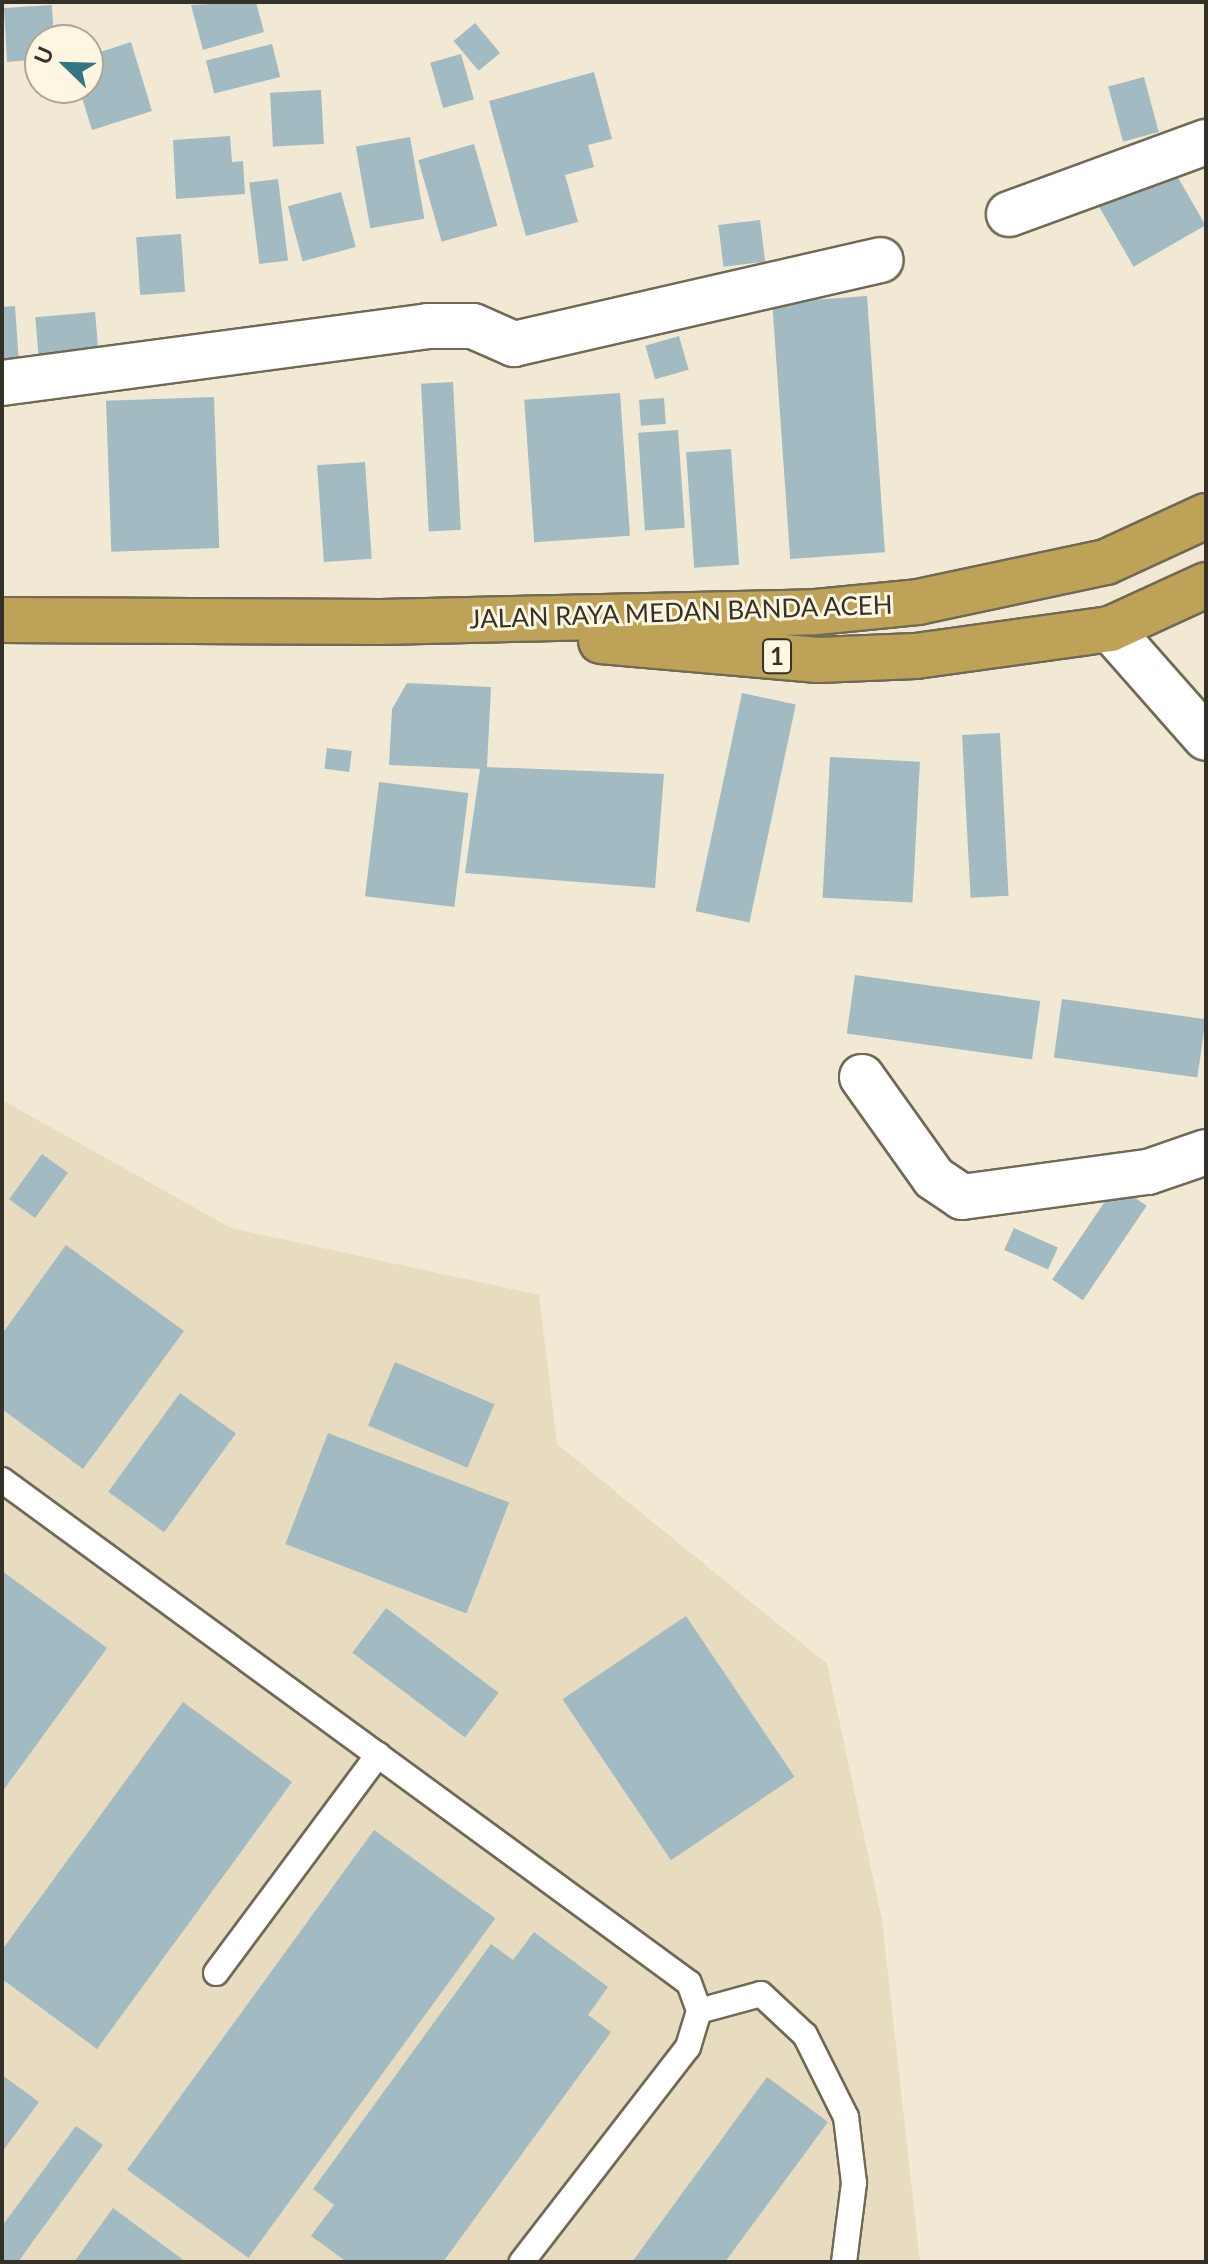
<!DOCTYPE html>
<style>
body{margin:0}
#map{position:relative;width:1208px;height:2264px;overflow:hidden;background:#f1e9d3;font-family:Lato,sans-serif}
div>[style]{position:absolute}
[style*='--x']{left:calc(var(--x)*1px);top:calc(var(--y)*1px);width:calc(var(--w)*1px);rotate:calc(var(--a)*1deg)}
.built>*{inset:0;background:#e7dcc0}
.building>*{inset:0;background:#a2bbc2;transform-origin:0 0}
.roads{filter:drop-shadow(2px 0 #706956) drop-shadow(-2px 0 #706956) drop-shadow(0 2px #706956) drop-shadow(0 -2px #706956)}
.lane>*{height:24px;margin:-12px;padding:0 12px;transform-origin:12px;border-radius:12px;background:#fff}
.street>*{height:44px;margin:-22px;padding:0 22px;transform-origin:22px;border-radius:22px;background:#fff}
.secondary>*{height:44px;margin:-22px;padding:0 22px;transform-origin:22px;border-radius:22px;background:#fff}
.highway>*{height:44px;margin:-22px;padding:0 22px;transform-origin:22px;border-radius:22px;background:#bea258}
span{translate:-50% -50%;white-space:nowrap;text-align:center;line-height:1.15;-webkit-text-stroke:6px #fef6e1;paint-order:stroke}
.shield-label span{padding:2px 6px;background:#fef6e1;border:2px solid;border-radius:6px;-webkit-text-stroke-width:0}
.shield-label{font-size:24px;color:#343129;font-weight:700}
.street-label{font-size:26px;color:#343129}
.frame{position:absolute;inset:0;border:4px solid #343129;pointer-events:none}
.north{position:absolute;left:24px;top:24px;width:80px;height:80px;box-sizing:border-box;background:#fef6e1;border:2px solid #ada797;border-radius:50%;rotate:293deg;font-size:22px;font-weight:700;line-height:32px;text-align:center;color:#343129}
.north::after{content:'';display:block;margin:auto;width:28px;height:36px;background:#337686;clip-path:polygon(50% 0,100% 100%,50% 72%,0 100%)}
</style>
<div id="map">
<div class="built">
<div style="clip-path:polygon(2px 1100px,231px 1228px,539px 1295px,557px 1444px,827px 1664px,882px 1920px,920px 2262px,2px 2262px)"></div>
</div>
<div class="building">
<div style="clip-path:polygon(256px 2px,264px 32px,203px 50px,191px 5px)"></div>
<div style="clip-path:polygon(52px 5px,54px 40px,40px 40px,40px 59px,7px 62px,4px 8px)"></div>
<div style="left:475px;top:23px;width:39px;height:28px;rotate:50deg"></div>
<div style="clip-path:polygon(131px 42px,152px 111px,92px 130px,79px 88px,88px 88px,88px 56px)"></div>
<div style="left:272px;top:44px;width:34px;height:68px;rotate:76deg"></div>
<div style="left:461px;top:54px;width:47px;height:32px;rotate:74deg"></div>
<div style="clip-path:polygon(594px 72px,612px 139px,588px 145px,594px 167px,565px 175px,578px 222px,526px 236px,489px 101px)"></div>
<div style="left:1144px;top:77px;width:57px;height:37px;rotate:75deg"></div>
<div style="left:321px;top:90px;width:54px;height:51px;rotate:87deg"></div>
<div style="clip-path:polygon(230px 136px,232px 162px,243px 161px,245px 194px,176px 199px,173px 140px)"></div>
<div style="left:410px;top:137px;width:83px;height:55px;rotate:80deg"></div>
<div style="left:474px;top:144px;width:85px;height:58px;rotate:74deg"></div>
<div style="left:1165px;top:155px;width:81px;height:83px;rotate:60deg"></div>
<div style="left:278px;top:179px;width:82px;height:29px;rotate:83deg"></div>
<div style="left:341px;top:192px;width:57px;height:55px;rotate:75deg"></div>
<div style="left:760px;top:220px;width:42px;height:42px;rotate:83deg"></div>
<div style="left:181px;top:234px;width:58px;height:45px;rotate:86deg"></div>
<div style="left:867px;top:296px;width:257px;height:95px;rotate:86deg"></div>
<div style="clip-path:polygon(15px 306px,20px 379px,2px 380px,2px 307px)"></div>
<div style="left:95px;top:312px;width:50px;height:60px;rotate:85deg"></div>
<div style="left:679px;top:336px;width:35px;height:35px;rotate:74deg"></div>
<div style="left:453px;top:382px;width:148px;height:32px;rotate:87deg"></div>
<div style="left:620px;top:393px;width:143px;height:96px;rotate:86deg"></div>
<div style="left:214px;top:397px;width:151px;height:108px;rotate:88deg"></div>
<div style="left:664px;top:398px;width:26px;height:25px;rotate:86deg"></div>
<div style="left:678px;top:430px;width:98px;height:40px;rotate:86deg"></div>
<div style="left:731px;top:449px;width:116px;height:45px;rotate:86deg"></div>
<div style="left:365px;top:462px;width:97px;height:48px;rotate:86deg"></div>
<div style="clip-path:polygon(407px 683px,491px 687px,487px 767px,664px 774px,655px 888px,465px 873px,480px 769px,389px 765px,392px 709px)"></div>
<div style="left:742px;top:693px;width:55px;height:223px;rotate:12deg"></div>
<div style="left:1000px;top:733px;width:163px;height:38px;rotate:87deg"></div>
<div style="left:327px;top:748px;width:25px;height:21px;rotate:7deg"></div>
<div style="left:830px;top:757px;width:90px;height:141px;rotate:3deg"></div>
<div style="left:379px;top:782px;width:90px;height:115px;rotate:7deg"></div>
<div style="left:855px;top:975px;width:187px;height:59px;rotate:8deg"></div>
<div style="left:1062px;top:999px;width:145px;height:59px;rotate:8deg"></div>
<div style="left:42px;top:1154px;width:32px;height:56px;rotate:36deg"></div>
<div style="left:1116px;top:1185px;width:37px;height:114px;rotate:34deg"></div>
<div style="left:1014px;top:1228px;width:48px;height:24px;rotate:24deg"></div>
<div style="clip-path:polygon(66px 1245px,184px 1331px,83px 1469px,2px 1409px,2px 1334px)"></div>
<div style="left:395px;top:1362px;width:108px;height:69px;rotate:23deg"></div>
<div style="left:180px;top:1393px;width:69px;height:122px;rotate:36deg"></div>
<div style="left:328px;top:1433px;width:194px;height:119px;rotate:21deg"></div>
<div style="clip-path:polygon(2px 1571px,107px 1648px,2px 1792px)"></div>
<div style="left:386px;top:1608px;width:141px;height:56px;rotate:37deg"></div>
<div style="left:686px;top:1616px;width:194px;height:149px;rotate:56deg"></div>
<div style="clip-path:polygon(183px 1702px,292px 1782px,97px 2049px,2px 1979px,2px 1950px)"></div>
<div style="left:374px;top:1830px;width:150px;height:420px;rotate:36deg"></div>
<div style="clip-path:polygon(534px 1932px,608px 1987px,588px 2015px,611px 2032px,443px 2262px,347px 2262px,311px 2236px,334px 2205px,313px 2189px,491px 1944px,513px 1960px)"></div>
<div style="clip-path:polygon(2px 2075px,39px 2102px,2px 2152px)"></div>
<div style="clip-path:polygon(767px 2077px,828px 2122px,725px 2262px,632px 2262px)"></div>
<div style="clip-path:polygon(76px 2126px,103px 2145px,18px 2262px,2px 2262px,2px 2226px)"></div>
<div style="clip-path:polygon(113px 2208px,186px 2262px,74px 2262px)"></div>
</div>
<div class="roads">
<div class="lane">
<div style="--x:2;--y:1480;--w:851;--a:36.21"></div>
<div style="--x:689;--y:1983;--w:30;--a:70"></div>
<div style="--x:699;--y:2011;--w:38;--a:107"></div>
<div style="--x:688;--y:2047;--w:272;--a:127.7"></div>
<div style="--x:216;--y:1973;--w:272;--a:-53.4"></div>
<div style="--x:699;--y:2011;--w:64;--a:-15.3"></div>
<div style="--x:761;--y:1994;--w:60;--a:43"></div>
<div style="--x:805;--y:2035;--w:92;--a:63.4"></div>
<div style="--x:846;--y:2117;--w:66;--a:83.1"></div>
<div style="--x:854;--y:2183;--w:80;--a:97.2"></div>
</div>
<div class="street">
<div style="--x:1009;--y:214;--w:210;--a:-20.1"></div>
<div style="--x:2;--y:383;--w:429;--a:-7.6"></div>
<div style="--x:427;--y:326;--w:46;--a:0"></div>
<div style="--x:473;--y:326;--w:45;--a:23.7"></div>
<div style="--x:514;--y:344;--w:376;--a:-12.9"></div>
<div style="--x:862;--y:1077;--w:124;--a:54.5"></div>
<div style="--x:934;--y:1178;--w:34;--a:34"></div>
<div style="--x:962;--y:1197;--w:188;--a:-7.7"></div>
<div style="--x:1148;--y:1172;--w:61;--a:-19"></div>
</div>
<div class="secondary">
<div style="--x:1110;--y:629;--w:145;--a:48.6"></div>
</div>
<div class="highway">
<div style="--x:2;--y:620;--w:379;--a:0.3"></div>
<div style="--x:381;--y:622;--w:435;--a:-1.3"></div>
<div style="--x:816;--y:612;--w:102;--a:-5.6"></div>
<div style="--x:918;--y:602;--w:192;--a:-12"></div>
<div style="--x:1106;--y:562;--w:110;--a:-24.7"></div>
<div style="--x:601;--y:641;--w:218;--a:5"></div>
<div style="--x:818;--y:660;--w:98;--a:-2.3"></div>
<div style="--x:916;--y:656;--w:196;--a:-7.9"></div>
<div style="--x:1110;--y:629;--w:106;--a:-24.6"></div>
</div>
</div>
<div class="shield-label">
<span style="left:777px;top:656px">1</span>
</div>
<div class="street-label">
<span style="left:681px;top:612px;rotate:-2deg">JALAN RAYA MEDAN BANDA ACEH</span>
</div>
<div class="frame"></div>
<div class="north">U</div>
</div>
